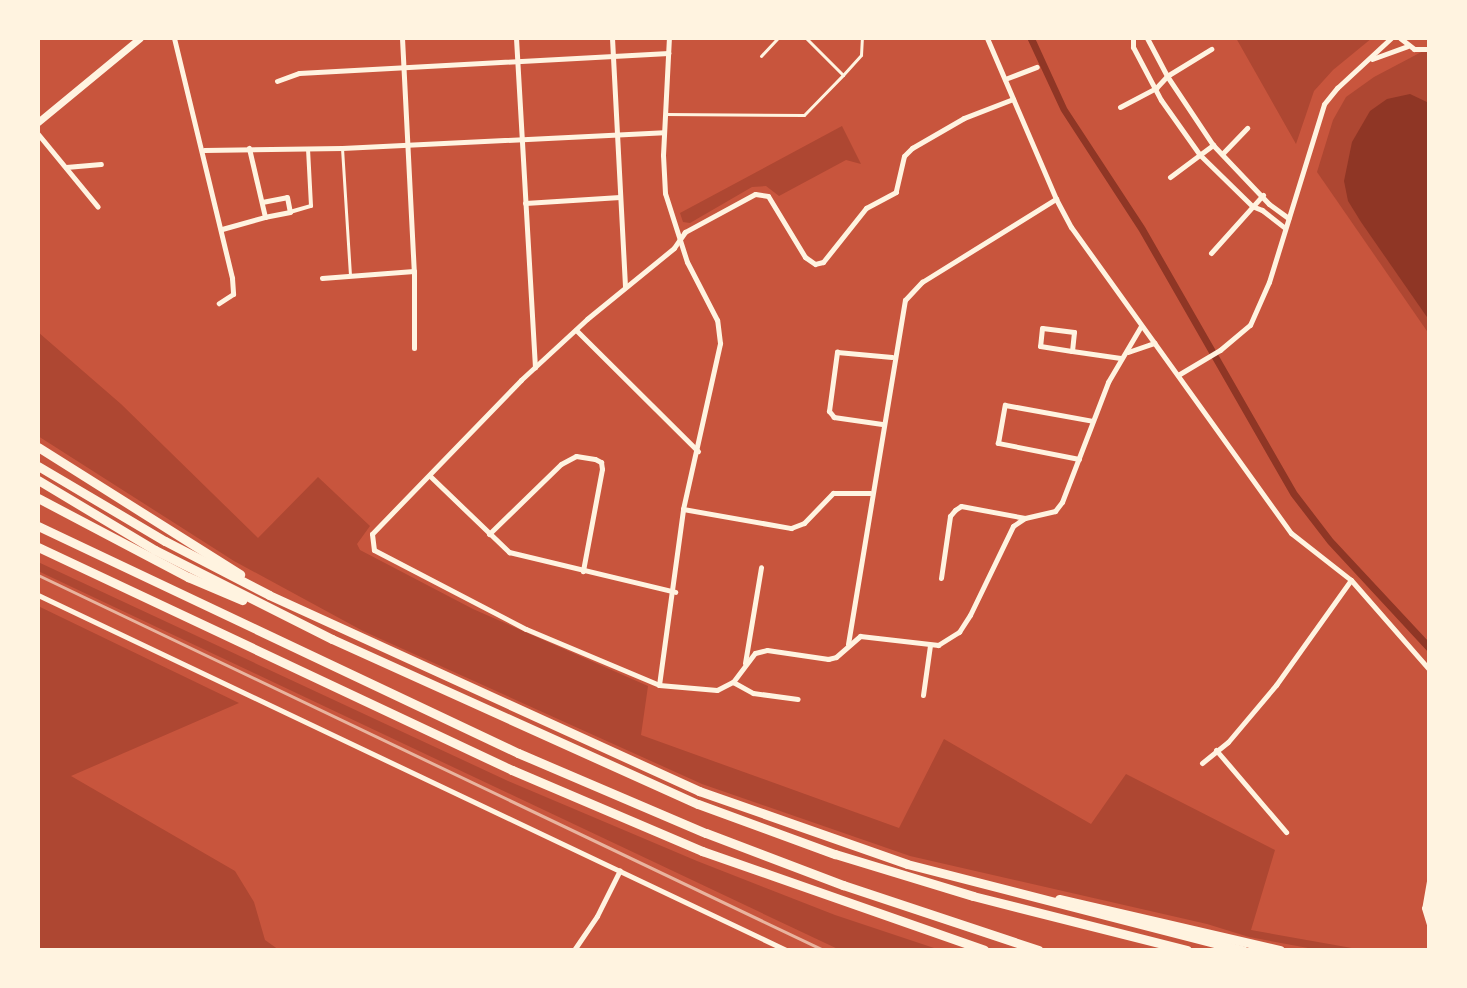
<!DOCTYPE html>
<style>
body{margin:0}
#map{position:relative;width:1467px;height:988px;overflow:hidden;background:#c8553d;font-family:"IBM Plex Serif",serif}
div>[style]{position:absolute}
[style*='--x']{left:calc(var(--x)*1px);top:calc(var(--y)*1px);width:calc(var(--w)*1px);rotate:calc(var(--a)*1deg)}
.green>*{inset:0;background:#ae4732}
.water>*{inset:0;background:#8f3625}
.service>*{height:3px;margin:-1.5px;padding:0 1.5px;transform-origin:1.5px;border-radius:1.5px;background:#fff3e0}
.pedestrian>*{height:4px;margin:-2px;padding:0 2px;transform-origin:2px;border-radius:2px;background:#fff3e0}
.minor>*{height:5px;margin:-2.5px;padding:0 2.5px;transform-origin:2.5px;border-radius:2.5px;background:#fff3e0}
.secondary>*{height:7px;margin:-3.5px;padding:0 3.5px;transform-origin:3.5px;border-radius:3.5px;background:#fff3e0}
.trunk>*{height:9px;margin:-4.5px;padding:0 4.5px;transform-origin:4.5px;border-radius:4.5px;background:#fff3e0}
.motorway>*{height:9px;margin:-4.5px;padding:0 4.5px;transform-origin:4.5px;border-radius:4.5px;background:#fff3e0}
.rail>*{height:3px;margin:-1.5px;padding:0 1.5px;transform-origin:1.5px;border-radius:1.5px;background:#e9b49f}
span{translate:-50% -50%;white-space:nowrap;text-align:center;line-height:1.15;-webkit-text-stroke:6px #fff3e0;paint-order:stroke}
.frame{position:absolute;inset:0;border:40px solid #fff3e0;pointer-events:none}
</style>
<div id="map">
<div class="green">
<div style="clip-path:polygon(1236px 38px,1372px 38px,1333px 70px,1314px 91px,1296px 144px)"></div>
<div style="clip-path:polygon(1429px 48px,1429px 334px,1317px 172px,1333px 120px,1346px 97px,1374px 77px)"></div>
<div style="clip-path:polygon(842px 126px,861px 164px,846px 160px,779px 196px,766px 186px,752px 187px,690px 223px,683px 222px,680px 213px)"></div>
<div style="clip-path:polygon(38px 332px,121px 404px,258px 538px,318px 477px,370px 526px,357px 544px,360px 550px,473px 609px,648px 686px,641px 735px,899px 828px,944px 739px,1091px 824px,1126px 774px,1275px 850px,1251px 930px,1363px 950px,1319px 950px,1249px 937px,1207px 924px,910px 856px,702px 784px,363px 631px,234px 561px,38px 436px)"></div>
<div style="clip-path:polygon(38px 562px,508px 781px,697px 861px,835px 915px,940px 950px,840px 950px,38px 571px)"></div>
<div style="clip-path:polygon(38px 606px,239px 703px,71px 776px,235px 871px,254px 902px,265px 940px,279px 950px,38px 950px)"></div>
</div>
<div class="water">
<div style="clip-path:polygon(1027px 38px,1035px 38px,1067px 108px,1145px 227px,1297px 492px,1333px 539px,1429px 642px,1429px 653px,1328px 544px,1291px 496px,1139px 231px,1061px 111px)"></div>
<div style="clip-path:polygon(1410px 94px,1429px 103px,1429px 320px,1361px 222px,1348px 201px,1344px 181px,1352px 142px,1370px 111px,1387px 99px)"></div>
</div>
<div class="service">
<div style="--x:761;--y:56;--w:25;--a:-47"></div>
<div style="--x:843;--y:75;--w:27;--a:-48"></div>
<div style="--x:861;--y:55;--w:17;--a:-87"></div>
<div style="--x:665;--y:114;--w:139;--a:0.4"></div>
<div style="--x:804;--y:115;--w:56;--a:-45.7"></div>
<div style="--x:843;--y:75;--w:52;--a:-135"></div>
<div style="--x:342;--y:148;--w:128;--a:86.4"></div>
</div>
<div class="pedestrian">
<div style="--x:290;--y:212;--w:22;--a:-16"></div>
<div style="--x:311;--y:206;--w:57;--a:-93"></div>
</div>
<div class="minor">
<div style="--x:174;--y:38;--w:247;--a:76.4"></div>
<div style="--x:232;--y:278;--w:16;--a:86"></div>
<div style="--x:233;--y:294;--w:17;--a:147"></div>
<div style="--x:402;--y:38;--w:233;--a:87.1"></div>
<div style="--x:414;--y:271;--w:77;--a:90"></div>
<div style="--x:516;--y:38;--w:330;--a:86.7"></div>
<div style="--x:612;--y:38;--w:249;--a:87"></div>
<div style="--x:987;--y:38;--w:175;--a:66.8"></div>
<div style="--x:1056;--y:199;--w:32;--a:62"></div>
<div style="--x:1071;--y:227;--w:377;--a:54.3"></div>
<div style="--x:1291;--y:533;--w:76;--a:38.1"></div>
<div style="--x:1351;--y:580;--w:118;--a:48.8"></div>
<div style="--x:1133;--y:38;--w:9;--a:90"></div>
<div style="--x:1133;--y:47;--w:60;--a:62.2"></div>
<div style="--x:1161;--y:100;--w:67;--a:54.7"></div>
<div style="--x:1200;--y:155;--w:73;--a:44.4"></div>
<div style="--x:1252;--y:206;--w:11;--a:22"></div>
<div style="--x:1262;--y:210;--w:29;--a:38"></div>
<div style="--x:1147;--y:38;--w:43;--a:62.2"></div>
<div style="--x:1167;--y:76;--w:83;--a:56.3"></div>
<div style="--x:1213;--y:145;--w:81;--a:46.5"></div>
<div style="--x:1269;--y:204;--w:24;--a:36"></div>
<div style="--x:1400;--y:38;--w:18;--a:38"></div>
<div style="--x:1414;--y:49;--w:15;--a:0"></div>
<div style="--x:1372;--y:59;--w:37;--a:-20"></div>
<div style="--x:1005;--y:79;--w:34;--a:-21"></div>
<div style="--x:277;--y:81;--w:23;--a:-20"></div>
<div style="--x:299;--y:73;--w:370;--a:-3.1"></div>
<div style="--x:1013;--y:99;--w:53;--a:158.8"></div>
<div style="--x:964;--y:118;--w:60;--a:150"></div>
<div style="--x:912;--y:148;--w:11;--a:135"></div>
<div style="--x:904;--y:156;--w:37;--a:103"></div>
<div style="--x:896;--y:192;--w:34;--a:152"></div>
<div style="--x:866;--y:208;--w:69;--a:128.5"></div>
<div style="--x:823;--y:262;--w:8;--a:166"></div>
<div style="--x:815;--y:264;--w:12;--a:-145"></div>
<div style="--x:805;--y:257;--w:71;--a:-121.2"></div>
<div style="--x:768;--y:196;--w:13;--a:-171"></div>
<div style="--x:755;--y:194;--w:80;--a:151.5"></div>
<div style="--x:685;--y:232;--w:19;--a:125"></div>
<div style="--x:674;--y:248;--w:112;--a:140.8"></div>
<div style="--x:587;--y:319;--w:90;--a:137.3"></div>
<div style="--x:521;--y:380;--w:214;--a:134.1"></div>
<div style="--x:372;--y:534;--w:16;--a:83"></div>
<div style="--x:374;--y:550;--w:171;--a:27.5"></div>
<div style="--x:526;--y:629;--w:144;--a:22.8"></div>
<div style="--x:659;--y:685;--w:58;--a:4.9"></div>
<div style="--x:717;--y:690;--w:18;--a:-27"></div>
<div style="--x:733;--y:682;--w:36;--a:-53"></div>
<div style="--x:755;--y:653;--w:12;--a:-14"></div>
<div style="--x:767;--y:650;--w:62;--a:8.4"></div>
<div style="--x:828;--y:659;--w:8;--a:-14"></div>
<div style="--x:836;--y:657;--w:32;--a:-41"></div>
<div style="--x:860;--y:636;--w:79;--a:6.6"></div>
<div style="--x:938;--y:645;--w:25;--a:-32"></div>
<div style="--x:959;--y:632;--w:20;--a:-57"></div>
<div style="--x:970;--y:615;--w:99;--a:-64.2"></div>
<div style="--x:1013;--y:526;--w:14;--a:-34"></div>
<div style="--x:1025;--y:518;--w:31;--a:-13"></div>
<div style="--x:1055;--y:511;--w:11;--a:-52"></div>
<div style="--x:1062;--y:502;--w:129;--a:-69"></div>
<div style="--x:1108;--y:382;--w:65;--a:-59.5"></div>
<div style="--x:1120;--y:107;--w:41;--a:-27.8"></div>
<div style="--x:1156;--y:88;--w:16;--a:-47"></div>
<div style="--x:1167;--y:76;--w:52;--a:-31.5"></div>
<div style="--x:38;--y:134;--w:94;--a:50.6"></div>
<div style="--x:204;--y:150;--w:138;--a:-0.8"></div>
<div style="--x:342;--y:148;--w:322;--a:-2.8"></div>
<div style="--x:1223;--y:153;--w:35;--a:-46"></div>
<div style="--x:66;--y:167;--w:35;--a:-5"></div>
<div style="--x:1170;--y:177;--w:54;--a:-36.7"></div>
<div style="--x:262;--y:202;--w:25;--a:-11"></div>
<div style="--x:287;--y:197;--w:15;--a:79"></div>
<div style="--x:290;--y:212;--w:25;--a:169"></div>
<div style="--x:525;--y:203;--w:95;--a:-3.6"></div>
<div style="--x:222;--y:229;--w:45;--a:-15.6"></div>
<div style="--x:265;--y:217;--w:71;--a:-103.1"></div>
<div style="--x:1211;--y:253;--w:78;--a:-48.1"></div>
<div style="--x:322;--y:278;--w:92;--a:-4.4"></div>
<div style="--x:576;--y:330;--w:172;--a:44.8"></div>
<div style="--x:1072;--y:351;--w:19;--a:-84"></div>
<div style="--x:1074;--y:332;--w:32;--a:-173"></div>
<div style="--x:1042;--y:328;--w:18;--a:96"></div>
<div style="--x:1040;--y:346;--w:32;--a:9"></div>
<div style="--x:1072;--y:351;--w:49;--a:8.3"></div>
<div style="--x:1128;--y:352;--w:28;--a:-19"></div>
<div style="--x:1178;--y:375;--w:49;--a:-30.8"></div>
<div style="--x:1220;--y:350;--w:39;--a:-40"></div>
<div style="--x:1250;--y:325;--w:47;--a:-66.2"></div>
<div style="--x:1269;--y:282;--w:186;--a:-72.8"></div>
<div style="--x:1324;--y:104;--w:21;--a:-51"></div>
<div style="--x:1337;--y:88;--w:74;--a:-42.8"></div>
<div style="--x:882;--y:424;--w:49;--a:-171.7"></div>
<div style="--x:834;--y:417;--w:8;--a:-130"></div>
<div style="--x:829;--y:411;--w:60;--a:-82.3"></div>
<div style="--x:837;--y:352;--w:55;--a:5.2"></div>
<div style="--x:1079;--y:459;--w:83;--a:-168.8"></div>
<div style="--x:998;--y:443;--w:39;--a:-80"></div>
<div style="--x:1005;--y:405;--w:89;--a:10.3"></div>
<div style="--x:430;--y:476;--w:110;--a:43.9"></div>
<div style="--x:509;--y:552;--w:171;--a:13.5"></div>
<div style="--x:683;--y:509;--w:110;--a:10"></div>
<div style="--x:791;--y:528;--w:14;--a:-21"></div>
<div style="--x:804;--y:523;--w:42;--a:-46"></div>
<div style="--x:833;--y:493;--w:37;--a:0"></div>
<div style="--x:489;--y:534;--w:100;--a:-44.2"></div>
<div style="--x:561;--y:464;--w:17;--a:-28"></div>
<div style="--x:576;--y:456;--w:19;--a:9"></div>
<div style="--x:595;--y:459;--w:7;--a:27"></div>
<div style="--x:601;--y:462;--w:7;--a:82"></div>
<div style="--x:602;--y:469;--w:104;--a:100.6"></div>
<div style="--x:941;--y:578;--w:63;--a:-81.7"></div>
<div style="--x:950;--y:516;--w:8;--a:-50"></div>
<div style="--x:955;--y:510;--w:7;--a:-34"></div>
<div style="--x:961;--y:506;--w:65;--a:10.6"></div>
<div style="--x:38;--y:595;--w:828;--a:25.39"></div>
<div style="--x:848;--y:644;--w:349;--a:-80.6"></div>
<div style="--x:905;--y:300;--w:25;--a:-47"></div>
<div style="--x:922;--y:282;--w:158;--a:-31.8"></div>
<div style="--x:745;--y:663;--w:97;--a:-80.5"></div>
<div style="--x:733;--y:682;--w:23;--a:29"></div>
<div style="--x:753;--y:693;--w:45;--a:7.6"></div>
<div style="--x:659;--y:685;--w:178;--a:-82.2"></div>
<div style="--x:683;--y:509;--w:170;--a:-77.4"></div>
<div style="--x:720;--y:343;--w:23;--a:-97"></div>
<div style="--x:717;--y:320;--w:65;--a:-117.3"></div>
<div style="--x:687;--y:262;--w:72;--a:-107.7"></div>
<div style="--x:665;--y:193;--w:38;--a:-93"></div>
<div style="--x:663;--y:155;--w:117;--a:-87.1"></div>
<div style="--x:923;--y:695;--w:50;--a:-82"></div>
<div style="--x:1216;--y:750;--w:108;--a:49.5"></div>
<div style="--x:1202;--y:763;--w:33;--a:-39"></div>
<div style="--x:1228;--y:742;--w:75;--a:-49.9"></div>
<div style="--x:1276;--y:685;--w:129;--a:-54.5"></div>
<div style="--x:1429;--y:881;--w:27;--a:100"></div>
<div style="--x:1424;--y:908;--w:17;--a:73"></div>
<div style="--x:574;--y:950;--w:41;--a:-55.9"></div>
<div style="--x:597;--y:916;--w:51;--a:-63.4"></div>
</div>
<div class="secondary">
<div style="--x:38;--y:122;--w:132;--a:-39.5"></div>
</div>
<div class="trunk">
<div style="--x:38;--y:447;--w:239;--a:32.2"></div>
<div style="--x:38;--y:466;--w:147;--a:30.6"></div>
<div style="--x:165;--y:541;--w:117;--a:27.4"></div>
<div style="--x:269;--y:595;--w:473;--a:24.5"></div>
<div style="--x:699;--y:791;--w:220;--a:19.3"></div>
<div style="--x:907;--y:864;--w:347;--a:14.4"></div>
<div style="--x:38;--y:480;--w:136;--a:30.9"></div>
<div style="--x:155;--y:550;--w:198;--a:26.7"></div>
<div style="--x:332;--y:639;--w:401;--a:24.3"></div>
<div style="--x:698;--y:804;--w:146;--a:20.1"></div>
<div style="--x:835;--y:854;--w:144;--a:16.9"></div>
<div style="--x:973;--y:896;--w:221;--a:14.2"></div>
<div style="--x:38;--y:498;--w:170;--a:27.8"></div>
<div style="--x:188;--y:577;--w:59;--a:23.1"></div>
<div style="--x:1059;--y:899;--w:227;--a:13"></div>
</div>
<div class="motorway">
<div style="--x:38;--y:526;--w:531;--a:25.31"></div>
<div style="--x:518;--y:753;--w:204;--a:23.1"></div>
<div style="--x:706;--y:833;--w:147;--a:20.8"></div>
<div style="--x:843;--y:885;--w:206;--a:18.4"></div>
<div style="--x:38;--y:547;--w:524;--a:25.2"></div>
<div style="--x:512;--y:770;--w:207;--a:23.1"></div>
<div style="--x:702;--y:851;--w:299;--a:19.3"></div>
</div>
<div class="rail">
<div style="--x:38;--y:575;--w:870;--a:25.53"></div>
</div>
<div class="frame"></div>
</div>
